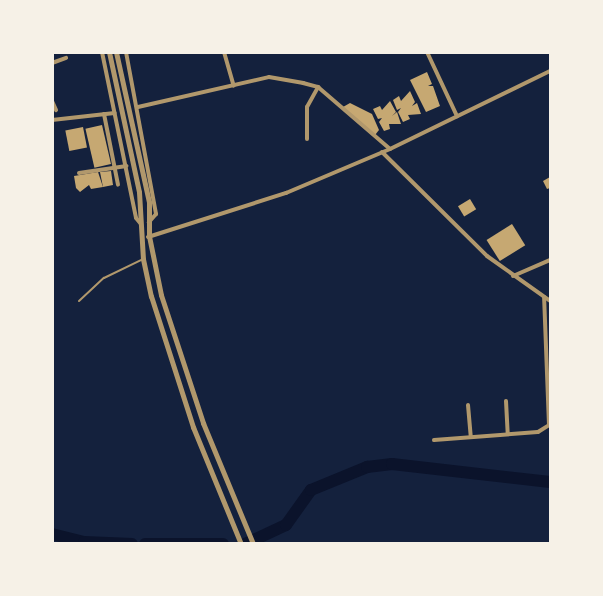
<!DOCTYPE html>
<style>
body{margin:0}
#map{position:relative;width:603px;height:596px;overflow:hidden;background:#14213d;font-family:"Alegreya Sans",sans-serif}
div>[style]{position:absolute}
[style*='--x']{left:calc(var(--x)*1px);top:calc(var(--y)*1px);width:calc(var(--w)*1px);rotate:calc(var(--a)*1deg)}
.river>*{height:12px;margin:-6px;padding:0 6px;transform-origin:6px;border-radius:6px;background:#0b132b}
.building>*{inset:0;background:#c6a872;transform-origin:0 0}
.service>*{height:2px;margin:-1px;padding:0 1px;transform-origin:1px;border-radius:1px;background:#b1986c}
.minor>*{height:4px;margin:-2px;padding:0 2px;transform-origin:2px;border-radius:2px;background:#b1986c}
.tertiary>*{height:5px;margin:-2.5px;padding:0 2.5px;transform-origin:2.5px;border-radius:2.5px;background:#b1986c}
span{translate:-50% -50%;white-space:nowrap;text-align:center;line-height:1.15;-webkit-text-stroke:4.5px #f6f1e7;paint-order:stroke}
.frame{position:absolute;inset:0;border:54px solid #f6f1e7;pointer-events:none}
</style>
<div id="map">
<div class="river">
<div style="--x:52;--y:534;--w:33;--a:14"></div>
<div style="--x:84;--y:542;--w:48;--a:2.4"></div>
<div style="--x:145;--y:544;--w:78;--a:0"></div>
<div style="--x:245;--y:544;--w:45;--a:-24.9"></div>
<div style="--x:286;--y:525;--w:43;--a:-54.5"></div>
<div style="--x:311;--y:490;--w:61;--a:-22.3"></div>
<div style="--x:367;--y:467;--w:25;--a:-7"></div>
<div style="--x:392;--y:464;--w:159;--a:6.5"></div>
</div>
<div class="building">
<div style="clip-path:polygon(427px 72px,432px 84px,428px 86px,433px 86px,440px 106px,426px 112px,410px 80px)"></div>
<div style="clip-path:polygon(410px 91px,415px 102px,412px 106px,417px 103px,421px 114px,408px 115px,410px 119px,403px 122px,398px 112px,401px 108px,397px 110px,393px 100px,399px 96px,401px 101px)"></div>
<div style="clip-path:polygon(390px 101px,396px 112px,392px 116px,397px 112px,401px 124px,389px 124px,390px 129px,384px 131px,379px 122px,382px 118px,378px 119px,373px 109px,380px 106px,382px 110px)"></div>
<div style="clip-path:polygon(350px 103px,372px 114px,379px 130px,375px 135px,343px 107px)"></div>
<div style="left:102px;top:125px;width:40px;height:17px;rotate:77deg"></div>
<div style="left:83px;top:127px;width:21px;height:18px;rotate:79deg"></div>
<div style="clip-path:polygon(111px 171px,113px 185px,103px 187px,100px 172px)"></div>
<div style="clip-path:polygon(98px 172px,103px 187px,91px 189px,89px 185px,80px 192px,76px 188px,74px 176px)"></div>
<div style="clip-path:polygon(550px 177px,550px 188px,547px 189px,543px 181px)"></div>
<div style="left:470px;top:199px;width:12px;height:14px;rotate:59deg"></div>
<div style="left:512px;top:224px;width:25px;height:30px;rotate:58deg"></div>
</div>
<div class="service">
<div style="--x:79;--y:301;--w:34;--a:-43"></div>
<div style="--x:104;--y:278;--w:41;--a:-25.9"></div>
</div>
<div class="minor">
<div style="--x:102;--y:52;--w:169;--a:78.4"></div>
<div style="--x:136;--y:218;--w:8;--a:50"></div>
<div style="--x:126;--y:52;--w:165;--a:79.5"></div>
<div style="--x:156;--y:214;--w:11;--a:131"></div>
<div style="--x:224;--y:52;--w:35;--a:74"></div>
<div style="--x:427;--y:52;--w:71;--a:64.9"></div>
<div style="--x:52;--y:63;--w:15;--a:-20"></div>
<div style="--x:52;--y:101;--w:10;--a:66"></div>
<div style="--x:138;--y:107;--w:134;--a:-12.9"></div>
<div style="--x:269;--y:77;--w:35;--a:10"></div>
<div style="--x:303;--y:83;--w:16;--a:15"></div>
<div style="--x:318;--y:87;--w:95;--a:40.7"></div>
<div style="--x:390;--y:149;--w:178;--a:-26"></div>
<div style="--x:104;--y:114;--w:72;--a:78.8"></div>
<div style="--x:52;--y:120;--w:63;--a:-6.3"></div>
<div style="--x:307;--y:139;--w:32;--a:-90"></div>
<div style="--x:307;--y:107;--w:23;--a:-61"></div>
<div style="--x:382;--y:152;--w:148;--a:44.7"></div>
<div style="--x:487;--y:256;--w:77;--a:35.5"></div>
<div style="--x:79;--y:173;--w:48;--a:-8.5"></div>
<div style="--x:148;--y:237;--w:145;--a:-17.7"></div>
<div style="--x:286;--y:193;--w:113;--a:-22.9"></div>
<div style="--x:513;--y:276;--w:40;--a:-23.4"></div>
<div style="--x:506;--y:401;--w:33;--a:87"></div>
<div style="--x:468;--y:405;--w:32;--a:85"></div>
<div style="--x:434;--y:440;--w:104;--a:-4.4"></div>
<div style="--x:538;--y:432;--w:13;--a:-32"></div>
<div style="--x:549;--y:425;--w:128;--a:-92.2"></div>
</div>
<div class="tertiary">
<div style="--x:109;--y:52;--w:143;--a:77.9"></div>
<div style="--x:139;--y:192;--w:67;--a:86.6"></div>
<div style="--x:143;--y:259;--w:38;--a:78"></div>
<div style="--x:151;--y:296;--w:138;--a:72.2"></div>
<div style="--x:193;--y:427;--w:126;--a:67.7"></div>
<div style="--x:116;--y:52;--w:154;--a:77.6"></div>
<div style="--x:149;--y:202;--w:34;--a:90"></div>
<div style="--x:149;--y:236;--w:60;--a:78.5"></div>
<div style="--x:161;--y:295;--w:135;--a:71.8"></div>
<div style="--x:203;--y:423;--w:131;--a:67.5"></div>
</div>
<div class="frame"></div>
</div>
